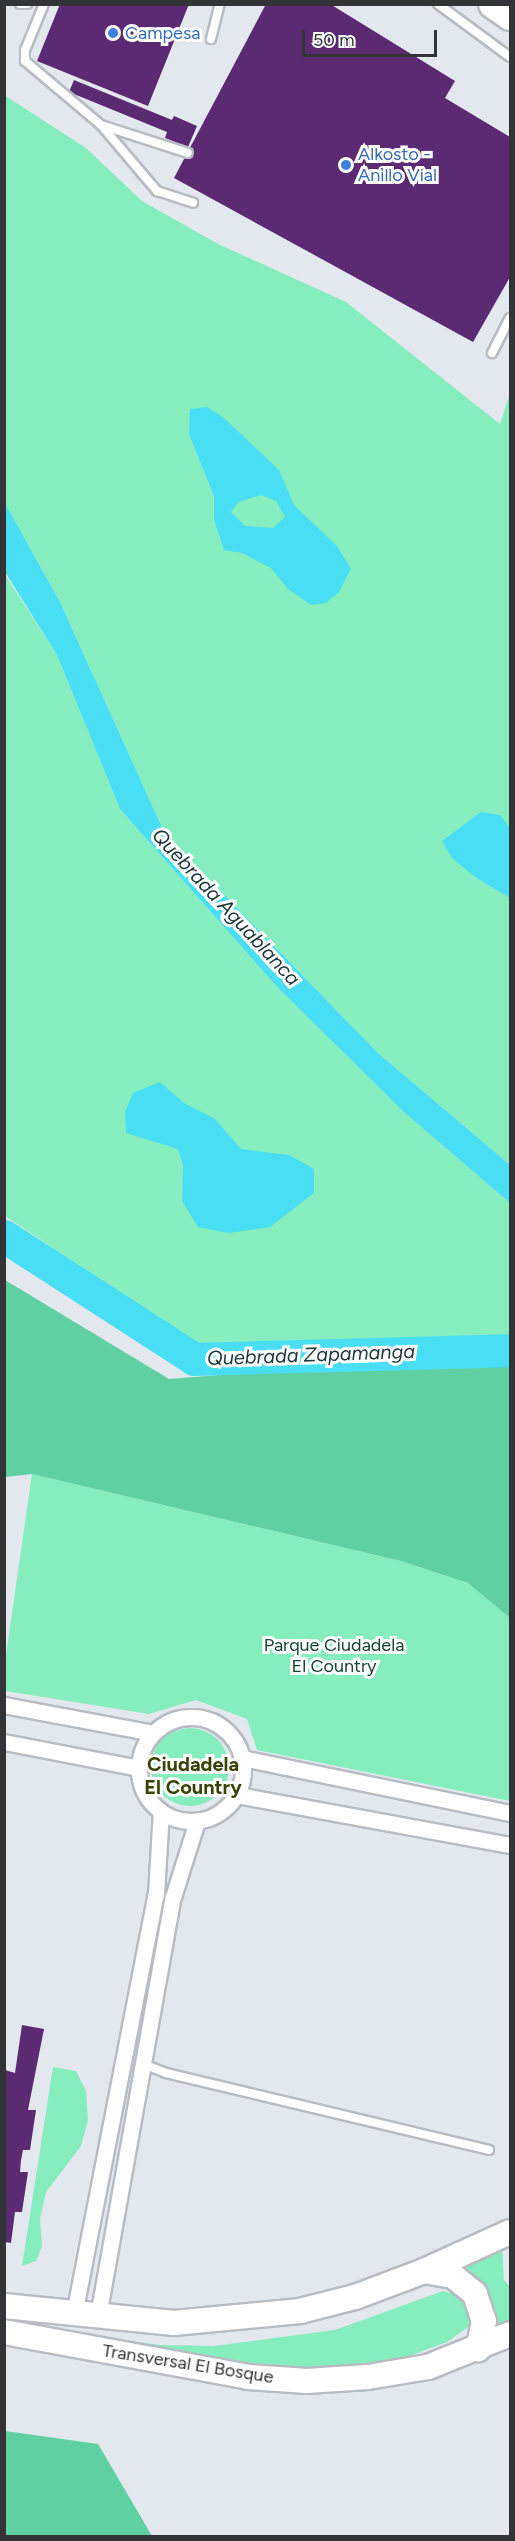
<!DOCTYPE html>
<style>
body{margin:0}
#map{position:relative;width:515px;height:2541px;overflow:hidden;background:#e3e7ee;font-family:Figtree,sans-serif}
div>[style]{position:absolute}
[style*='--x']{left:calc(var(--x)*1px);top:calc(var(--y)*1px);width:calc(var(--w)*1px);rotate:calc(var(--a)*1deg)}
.green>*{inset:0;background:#86edbf}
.round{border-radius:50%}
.forest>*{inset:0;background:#5ed0a1}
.water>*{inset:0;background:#49def4}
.river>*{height:33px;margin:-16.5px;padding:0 16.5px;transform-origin:16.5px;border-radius:16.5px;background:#49def4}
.building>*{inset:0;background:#5b2a72}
.roads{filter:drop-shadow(2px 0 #b8bcc3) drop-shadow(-2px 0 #b8bcc3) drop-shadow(0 2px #b8bcc3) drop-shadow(0 -2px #b8bcc3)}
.lane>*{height:8px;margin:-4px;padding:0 4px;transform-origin:4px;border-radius:4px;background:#fff}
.street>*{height:15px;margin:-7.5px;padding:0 7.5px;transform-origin:7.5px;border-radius:7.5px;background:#fff}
.street>.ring{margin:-7.5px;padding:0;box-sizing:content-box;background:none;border:15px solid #fff;border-radius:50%}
.primary>*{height:24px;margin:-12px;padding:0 12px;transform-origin:12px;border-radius:12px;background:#fff}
.highway>*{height:28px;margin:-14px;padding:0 14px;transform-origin:14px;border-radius:14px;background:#fff}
.dots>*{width:16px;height:16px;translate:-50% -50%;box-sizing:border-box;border:3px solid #fff;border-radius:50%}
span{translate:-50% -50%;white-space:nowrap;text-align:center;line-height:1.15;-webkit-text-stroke:6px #fff;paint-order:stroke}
.shop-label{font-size:18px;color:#366cbe}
.left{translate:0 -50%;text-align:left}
.park-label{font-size:18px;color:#154532}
.street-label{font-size:18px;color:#333437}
.water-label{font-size:20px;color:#1d363a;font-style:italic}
.neighbourhood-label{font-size:20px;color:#394307;font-weight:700}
.frame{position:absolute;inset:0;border:6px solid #333437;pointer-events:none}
.scale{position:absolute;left:302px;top:30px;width:135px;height:27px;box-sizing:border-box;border:3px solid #333437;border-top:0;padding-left:8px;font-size:18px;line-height:21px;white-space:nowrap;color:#333437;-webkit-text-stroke:4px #fff;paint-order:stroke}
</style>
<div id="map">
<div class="green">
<div style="clip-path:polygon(4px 95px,86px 148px,142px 201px,218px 244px,346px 302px,500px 424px,510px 393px,510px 1165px,378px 1053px,165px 834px,60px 602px,5px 503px)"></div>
<div style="clip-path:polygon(4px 573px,57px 655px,120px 809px,278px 988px,405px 1113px,510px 1203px,510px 1347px,202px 1347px,5px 1216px)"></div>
<div style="clip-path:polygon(32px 1474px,401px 1561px,468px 1583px,510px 1618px,510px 1801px,257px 1750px,247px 1719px,196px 1700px,149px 1714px,5px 1691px,5px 1662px)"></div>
<div class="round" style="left:151px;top:1728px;width:78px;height:78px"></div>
<div style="clip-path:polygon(53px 2067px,76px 2071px,86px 2091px,88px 2120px,81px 2146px,46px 2192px,40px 2219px,42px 2246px,36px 2261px,22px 2266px)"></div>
<div style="clip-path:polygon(502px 2245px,504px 2280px,510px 2287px,510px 2328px,488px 2339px,494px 2309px,482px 2288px,449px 2271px)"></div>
<div style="clip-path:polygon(443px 2291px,464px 2297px,471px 2308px,468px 2327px,447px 2342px,396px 2361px,308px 2369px,223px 2366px,67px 2332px,159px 2345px,214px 2346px,335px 2330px)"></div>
</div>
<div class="forest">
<div style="clip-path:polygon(5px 1280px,169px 1379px,510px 1352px,510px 1618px,468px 1583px,401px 1561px,32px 1474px,5px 1477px)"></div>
<div style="clip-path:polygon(5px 2431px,98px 2444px,152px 2536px,5px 2536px)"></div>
</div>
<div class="water">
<div style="clip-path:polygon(evenodd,207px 407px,223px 417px,279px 470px,294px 505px,337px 546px,351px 569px,339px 592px,326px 603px,311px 605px,288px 589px,271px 568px,242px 553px,224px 550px,214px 519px,214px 496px,189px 434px,190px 409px,207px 407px,261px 495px,276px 501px,285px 517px,273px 528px,245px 526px,231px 512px,239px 502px,261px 495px)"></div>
<div style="clip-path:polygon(5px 503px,60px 602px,165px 834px,378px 1053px,510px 1165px,510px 1203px,405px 1113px,278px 988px,120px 809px,57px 655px,5px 572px)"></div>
<div style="clip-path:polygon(481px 812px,500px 815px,510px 828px,510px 898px,475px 877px,452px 858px,442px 841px)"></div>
<div style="clip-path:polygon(160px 1082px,184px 1103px,215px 1119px,241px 1149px,289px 1155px,314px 1169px,314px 1193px,270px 1227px,229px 1233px,198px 1227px,182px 1201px,183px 1165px,178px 1149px,126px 1133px,125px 1112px,133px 1093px)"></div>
</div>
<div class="river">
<div style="--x:4;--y:1236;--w:226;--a:32.9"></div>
<div style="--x:194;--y:1359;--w:316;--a:-1.6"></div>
</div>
<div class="building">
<div style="clip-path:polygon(60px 4px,189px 4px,148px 106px,37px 61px)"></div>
<div style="clip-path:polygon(266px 4px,330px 4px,455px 81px,445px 98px,510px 137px,510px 277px,473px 342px,174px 178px)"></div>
<div style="clip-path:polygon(74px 80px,172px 120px,174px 116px,197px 126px,188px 147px,165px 138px,167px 132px,69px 92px)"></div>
<div style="clip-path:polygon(22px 2025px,44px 2029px,28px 2110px,36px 2110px,30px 2150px,23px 2150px,21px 2160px,20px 2172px,28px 2172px,22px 2212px,15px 2212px,11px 2243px,5px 2242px,5px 2070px,15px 2073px)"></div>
</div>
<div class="roads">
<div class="lane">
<div style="--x:20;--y:4;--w:7;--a:0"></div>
<div style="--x:44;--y:4;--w:50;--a:112.4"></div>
<div style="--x:25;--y:50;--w:11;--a:90"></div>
<div style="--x:25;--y:61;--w:99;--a:40.1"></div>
<div style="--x:101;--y:125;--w:87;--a:49.7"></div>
<div style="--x:157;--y:191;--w:38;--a:18"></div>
<div style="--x:438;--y:4;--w:89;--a:36.4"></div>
<div style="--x:211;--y:39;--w:36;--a:-76"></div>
<div style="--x:101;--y:125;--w:91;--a:17.8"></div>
<div style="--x:492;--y:353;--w:39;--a:-63"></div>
<div style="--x:143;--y:2064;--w:25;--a:21"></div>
<div style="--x:166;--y:2073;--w:332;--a:13.4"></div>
</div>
<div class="street">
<div style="--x:4;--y:1705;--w:152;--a:10.6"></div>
<div class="ring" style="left:139px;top:1717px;width:89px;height:89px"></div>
<div style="--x:4;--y:1742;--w:137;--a:10.9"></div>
<div style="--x:242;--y:1758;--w:274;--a:11.6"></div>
<div style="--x:237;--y:1795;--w:278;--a:10.4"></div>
<div style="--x:74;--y:2314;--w:428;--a:-79"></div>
<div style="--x:156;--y:1894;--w:83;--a:-86.6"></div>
<div style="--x:98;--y:2316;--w:426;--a:-79.9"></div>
<div style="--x:173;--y:1897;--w:80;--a:-72.5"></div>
</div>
<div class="primary">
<div style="--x:424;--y:2271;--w:29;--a:10"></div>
<div style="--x:453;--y:2276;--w:28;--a:39"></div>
<div style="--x:475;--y:2294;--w:28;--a:72"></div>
<div style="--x:484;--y:2321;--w:29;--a:102"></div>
<div style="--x:4;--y:2306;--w:171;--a:5.7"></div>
<div style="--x:174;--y:2323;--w:127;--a:-5.4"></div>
<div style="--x:300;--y:2311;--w:57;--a:-14.3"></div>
<div style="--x:355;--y:2297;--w:74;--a:-20.6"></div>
<div style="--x:424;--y:2271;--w:94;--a:-24.4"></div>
<div style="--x:4;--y:2332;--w:248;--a:10.4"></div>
<div style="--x:248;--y:2377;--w:59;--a:3.9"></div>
<div style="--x:307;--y:2381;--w:61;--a:-3.8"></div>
<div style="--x:368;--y:2377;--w:61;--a:-9.5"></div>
<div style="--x:428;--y:2367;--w:88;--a:-21.9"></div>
</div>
<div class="highway">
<div style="--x:493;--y:4;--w:21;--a:35"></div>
</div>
</div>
<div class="dots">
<div style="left:113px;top:33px;background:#3f7fe0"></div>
<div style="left:346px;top:165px;background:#3f7fe0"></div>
</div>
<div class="shop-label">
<span class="left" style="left:125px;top:33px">Campesa</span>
<span class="left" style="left:358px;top:165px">Alkosto -<br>Anillo Vial</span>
</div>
<div class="park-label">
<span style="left:334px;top:1656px">Parque Ciudadela<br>El Country</span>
</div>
<div class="street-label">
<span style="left:188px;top:2364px;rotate:9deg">Transversal El Bosque</span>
</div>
<div class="water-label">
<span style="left:226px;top:907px;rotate:47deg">Quebrada Aguablanca</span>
<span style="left:311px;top:1355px;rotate:-2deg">Quebrada Zapamanga</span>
</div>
<div class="neighbourhood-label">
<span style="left:193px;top:1776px">Ciudadela<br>El Country</span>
</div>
<div class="frame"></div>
<div class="scale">50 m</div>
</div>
